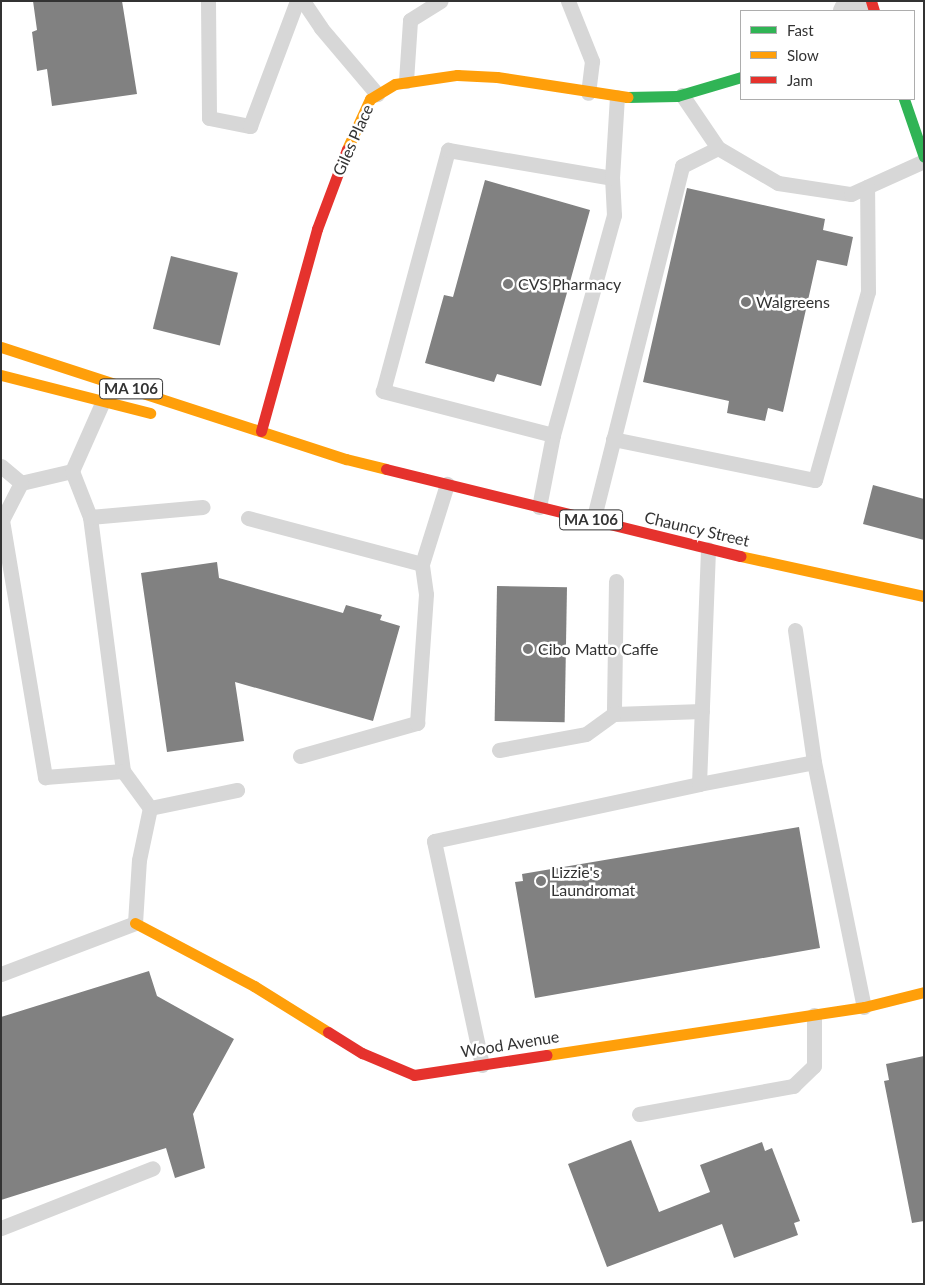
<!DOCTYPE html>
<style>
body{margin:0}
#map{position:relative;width:925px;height:1285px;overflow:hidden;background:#fff;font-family:Lato,sans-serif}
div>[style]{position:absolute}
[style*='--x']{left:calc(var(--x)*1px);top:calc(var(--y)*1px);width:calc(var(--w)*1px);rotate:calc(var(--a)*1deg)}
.building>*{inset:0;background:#818181;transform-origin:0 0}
.lane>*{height:15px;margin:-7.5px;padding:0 7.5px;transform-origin:7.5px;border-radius:7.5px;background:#d7d7d7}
.street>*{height:28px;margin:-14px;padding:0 14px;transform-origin:14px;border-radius:14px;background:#d7d7d7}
.fast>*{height:11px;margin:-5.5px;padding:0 5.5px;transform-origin:5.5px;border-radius:5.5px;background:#30b455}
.slow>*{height:11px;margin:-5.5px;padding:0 5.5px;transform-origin:5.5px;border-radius:5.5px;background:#ff9f0a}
.jam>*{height:11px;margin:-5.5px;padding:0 5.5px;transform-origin:5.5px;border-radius:5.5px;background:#e5322d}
.dots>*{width:14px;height:14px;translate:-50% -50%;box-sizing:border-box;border:2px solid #fff;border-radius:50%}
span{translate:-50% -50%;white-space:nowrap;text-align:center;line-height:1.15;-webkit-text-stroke:5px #fff;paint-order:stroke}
.shield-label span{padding:1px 4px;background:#fff;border:1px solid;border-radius:4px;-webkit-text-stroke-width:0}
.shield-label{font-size:15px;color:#333;font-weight:700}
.street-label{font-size:16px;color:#333}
.poi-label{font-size:16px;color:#333}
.left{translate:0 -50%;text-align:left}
.frame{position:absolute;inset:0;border:2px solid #333;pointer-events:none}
.legend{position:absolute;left:740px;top:10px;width:175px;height:90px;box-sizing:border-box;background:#fff;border:1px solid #adadad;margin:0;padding:6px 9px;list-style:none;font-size:15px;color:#333}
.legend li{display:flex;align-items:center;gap:10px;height:25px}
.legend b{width:25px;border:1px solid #adadad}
</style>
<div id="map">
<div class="building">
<div style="clip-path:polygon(33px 1px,122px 1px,137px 94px,52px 106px,47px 69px,37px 71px,32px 32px,37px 30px)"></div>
<div style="clip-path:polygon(485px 180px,590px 210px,541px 386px,497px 374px,494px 382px,425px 363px,444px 295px,453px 297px)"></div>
<div style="clip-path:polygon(687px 188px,825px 219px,823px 230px,853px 237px,847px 266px,817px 260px,783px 412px,768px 408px,765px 421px,727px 413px,729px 401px,643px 382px)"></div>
<div style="left:171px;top:256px;width:69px;height:75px;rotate:14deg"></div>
<div style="clip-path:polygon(873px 485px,924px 499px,924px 540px,863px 524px)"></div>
<div style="clip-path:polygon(217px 562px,219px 578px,343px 613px,346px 605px,382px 615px,380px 620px,400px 626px,373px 721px,235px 682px,244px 741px,167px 752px,141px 573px)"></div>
<div style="left:497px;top:586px;width:70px;height:135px;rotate:1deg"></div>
<div style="clip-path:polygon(799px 827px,820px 948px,535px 998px,515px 882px,523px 881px,522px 874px)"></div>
<div style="clip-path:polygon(149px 971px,157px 996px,234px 1039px,193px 1114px,205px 1168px,175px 1178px,166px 1148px,1px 1200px,1px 1017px)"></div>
<div style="clip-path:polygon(924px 1056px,924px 1221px,912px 1223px,884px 1081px,889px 1080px,886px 1064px)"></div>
<div style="clip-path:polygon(631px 1140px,659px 1212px,710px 1192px,700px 1165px,762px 1142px,765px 1151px,772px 1148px,800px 1221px,794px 1223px,798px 1235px,734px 1258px,722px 1224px,607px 1267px,568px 1164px)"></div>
</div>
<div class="lane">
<div style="--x:208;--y:1;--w:117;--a:89.5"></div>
<div style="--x:209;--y:118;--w:42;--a:11"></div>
<div style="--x:250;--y:126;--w:134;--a:-69.4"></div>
<div style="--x:303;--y:1;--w:32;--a:56"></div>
<div style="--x:321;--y:28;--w:87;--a:49.7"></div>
<div style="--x:568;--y:1;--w:65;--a:68.2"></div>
<div style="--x:592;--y:61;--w:32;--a:97"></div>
<div style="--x:406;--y:81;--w:61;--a:-86.2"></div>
<div style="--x:410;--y:20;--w:36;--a:-32"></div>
<div style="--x:718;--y:148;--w:69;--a:30.3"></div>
<div style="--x:778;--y:183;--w:74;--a:8.6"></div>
<div style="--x:851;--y:194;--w:80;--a:-24.3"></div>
<div style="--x:553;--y:435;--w:228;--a:-74.5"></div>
<div style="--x:614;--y:215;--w:37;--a:-93"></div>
<div style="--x:613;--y:439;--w:206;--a:11.5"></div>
<div style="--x:815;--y:480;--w:195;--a:-74.3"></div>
<div style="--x:868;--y:292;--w:105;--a:-90.5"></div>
<div style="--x:1;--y:466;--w:26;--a:40"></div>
<div style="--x:72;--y:471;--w:52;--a:166.8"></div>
<div style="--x:21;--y:483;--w:42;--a:117.2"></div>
<div style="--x:2;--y:520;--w:261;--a:80.5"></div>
<div style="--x:45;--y:777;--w:78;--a:-4.4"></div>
<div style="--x:123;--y:771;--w:256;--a:-97.4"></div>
<div style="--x:90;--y:517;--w:49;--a:-111.4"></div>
<div style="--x:72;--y:471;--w:77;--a:-66.1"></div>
<div style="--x:539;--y:507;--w:73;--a:-79"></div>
<div style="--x:553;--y:435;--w:176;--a:-165.5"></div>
<div style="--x:383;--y:391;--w:250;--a:-74.9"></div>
<div style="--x:448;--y:150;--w:166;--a:9.7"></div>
<div style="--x:612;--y:178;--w:81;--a:-86.5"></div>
<div style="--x:90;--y:517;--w:113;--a:-5.1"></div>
<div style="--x:248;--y:518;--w:180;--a:14.8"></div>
<div style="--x:422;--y:564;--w:84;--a:-72.6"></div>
<div style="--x:593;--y:521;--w:366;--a:-75.9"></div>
<div style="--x:682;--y:166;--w:40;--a:-26.6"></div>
<div style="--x:718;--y:148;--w:64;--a:-124.2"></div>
<div style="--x:616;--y:581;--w:133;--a:90.9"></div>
<div style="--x:614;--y:714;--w:88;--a:-2"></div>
<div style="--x:795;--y:630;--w:133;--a:81.8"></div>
<div style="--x:814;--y:762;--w:250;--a:78.5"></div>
<div style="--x:499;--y:750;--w:88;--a:-10.4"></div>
<div style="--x:586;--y:734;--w:34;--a:-36"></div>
<div style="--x:300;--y:756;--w:122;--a:-15.8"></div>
<div style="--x:417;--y:723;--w:129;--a:-86"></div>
<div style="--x:426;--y:594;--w:30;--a:-98"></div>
<div style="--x:123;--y:771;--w:46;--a:53.9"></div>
<div style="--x:150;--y:808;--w:89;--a:-11.7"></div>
<div style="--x:699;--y:784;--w:117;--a:-10.8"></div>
<div style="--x:1;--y:974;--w:143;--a:-20.8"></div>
<div style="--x:135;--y:923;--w:63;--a:-86.4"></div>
<div style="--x:139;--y:860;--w:53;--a:-78.1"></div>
<div style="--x:482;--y:1065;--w:229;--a:-102.1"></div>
<div style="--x:434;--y:841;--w:271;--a:-12.1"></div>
<div style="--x:699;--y:784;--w:235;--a:-87.8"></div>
<div style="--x:639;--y:1114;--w:157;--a:-10.3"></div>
<div style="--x:793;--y:1086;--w:29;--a:-44"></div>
<div style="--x:814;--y:1066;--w:51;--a:-90"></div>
<div style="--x:1;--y:1228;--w:163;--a:-21.5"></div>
</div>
<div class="street">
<div style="--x:847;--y:11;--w:19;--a:-32"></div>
</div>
<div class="fast">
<div style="--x:627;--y:97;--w:50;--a:-1.1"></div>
<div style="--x:677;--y:96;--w:67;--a:-16.5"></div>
<div style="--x:904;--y:99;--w:61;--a:71"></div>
</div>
<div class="slow">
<div style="--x:347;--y:149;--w:55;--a:-65.3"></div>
<div style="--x:370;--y:99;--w:29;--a:-31"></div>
<div style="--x:395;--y:84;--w:63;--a:-8.3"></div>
<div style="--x:457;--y:75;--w:40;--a:2.9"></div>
<div style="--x:497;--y:77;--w:132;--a:8.7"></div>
<div style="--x:1;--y:347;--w:363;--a:18"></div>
<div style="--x:346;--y:459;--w:41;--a:14"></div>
<div style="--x:1;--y:375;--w:154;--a:14.3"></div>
<div style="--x:740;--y:556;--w:188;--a:12.3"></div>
<div style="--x:135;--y:923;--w:135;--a:27.9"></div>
<div style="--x:254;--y:986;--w:87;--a:31.9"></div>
<div style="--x:547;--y:1055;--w:321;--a:-8.6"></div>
<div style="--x:864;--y:1007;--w:62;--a:-14"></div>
</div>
<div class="jam">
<div style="--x:871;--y:1;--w:10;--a:73"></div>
<div style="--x:261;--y:431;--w:210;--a:-74.5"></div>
<div style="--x:317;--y:229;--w:85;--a:-69.4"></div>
<div style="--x:386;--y:469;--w:365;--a:13.8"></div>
<div style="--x:328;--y:1032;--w:40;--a:32"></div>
<div style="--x:362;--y:1053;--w:56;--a:22.9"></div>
<div style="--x:414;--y:1075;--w:134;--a:-8.6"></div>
</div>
<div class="dots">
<div style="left:508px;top:284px;background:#7a7a7a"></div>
<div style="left:746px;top:302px;background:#7a7a7a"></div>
<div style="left:528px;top:649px;background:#7a7a7a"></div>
<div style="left:541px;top:881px;background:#7a7a7a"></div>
</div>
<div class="shield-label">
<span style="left:131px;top:389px">MA 106</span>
<span style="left:591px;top:520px">MA 106</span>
</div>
<div class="street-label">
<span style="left:353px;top:140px;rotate:-66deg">Giles Place</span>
<span style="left:697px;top:529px;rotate:13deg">Chauncy Street</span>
<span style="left:510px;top:1044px;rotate:-9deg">Wood Avenue</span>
</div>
<div class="poi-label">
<span class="left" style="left:518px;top:284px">CVS Pharmacy</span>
<span class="left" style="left:756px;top:302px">Walgreens</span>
<span class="left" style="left:538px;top:649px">Cibo Matto Caffe</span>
<span class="left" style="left:551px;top:881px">Lizzie's<br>Laundromat</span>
</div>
<div class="frame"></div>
<ul class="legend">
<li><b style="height:6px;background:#30b455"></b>Fast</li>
<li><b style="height:6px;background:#ff9f0a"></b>Slow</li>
<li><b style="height:6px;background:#e5322d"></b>Jam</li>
</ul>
</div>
